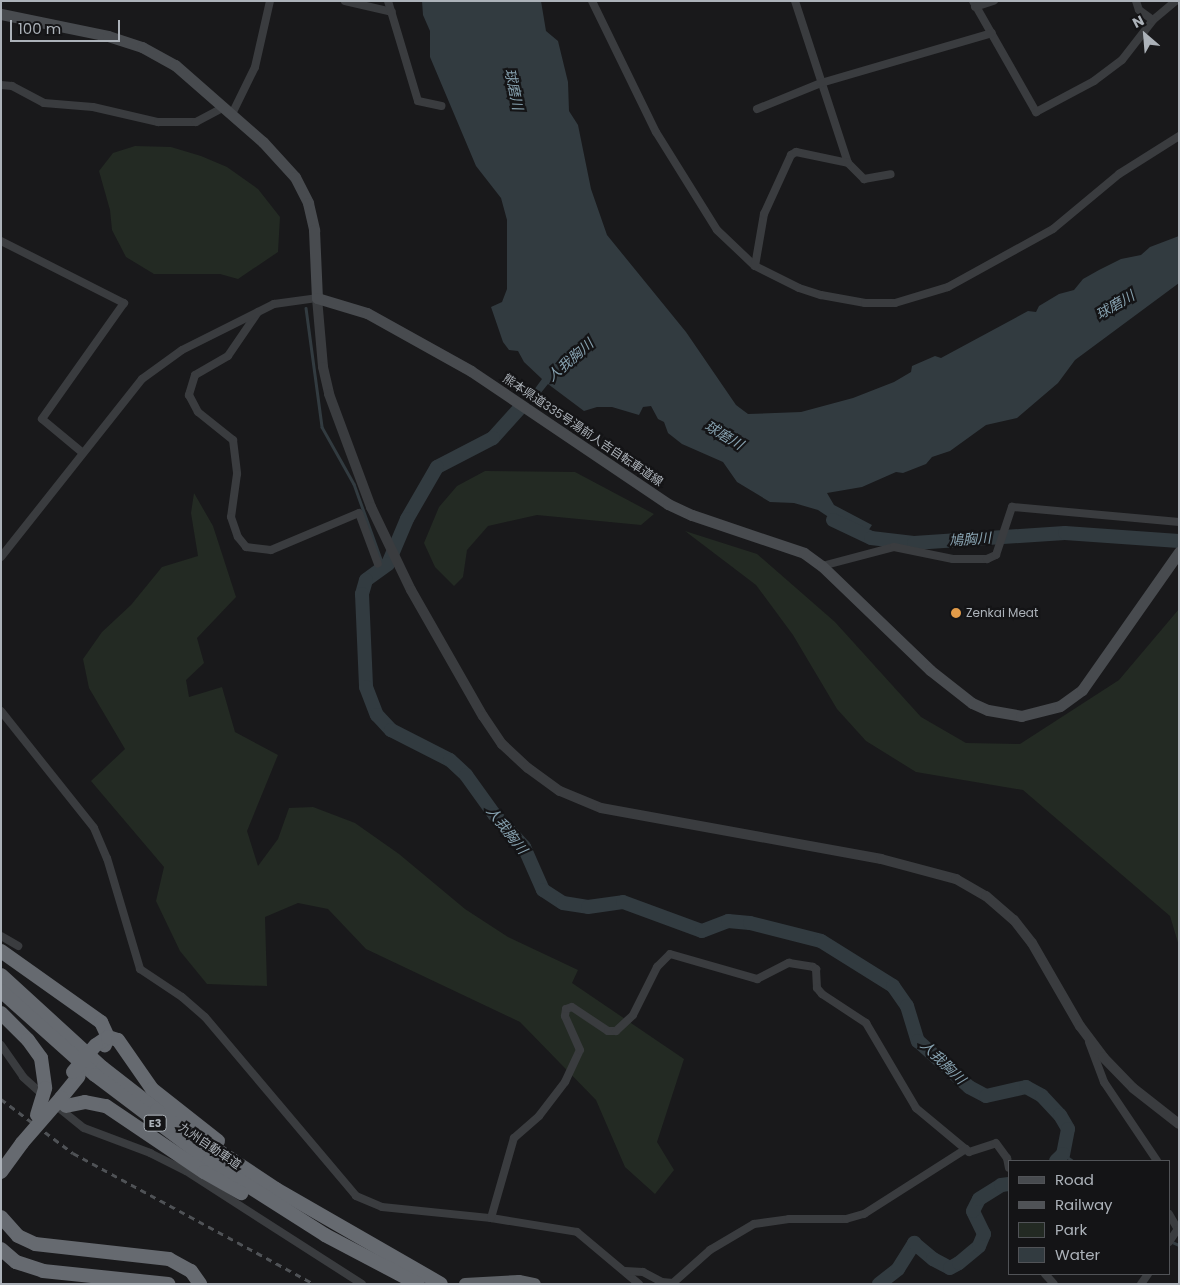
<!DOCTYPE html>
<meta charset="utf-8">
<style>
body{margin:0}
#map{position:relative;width:1180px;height:1285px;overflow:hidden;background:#19191b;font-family:Poppins,"Noto Sans JP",sans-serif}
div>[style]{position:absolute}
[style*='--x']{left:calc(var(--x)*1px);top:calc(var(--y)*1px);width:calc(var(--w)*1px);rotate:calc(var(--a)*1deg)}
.green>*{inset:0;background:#232a23}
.water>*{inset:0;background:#323b40}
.stream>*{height:2.5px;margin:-1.25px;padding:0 1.25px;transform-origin:1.25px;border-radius:1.25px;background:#323b40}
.river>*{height:14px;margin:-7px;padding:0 7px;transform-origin:7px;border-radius:7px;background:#323b40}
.minor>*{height:8px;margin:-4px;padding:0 4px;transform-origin:4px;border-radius:4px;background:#3a3c3f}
.tertiary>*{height:10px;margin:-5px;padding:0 5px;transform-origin:5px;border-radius:5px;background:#3a3c3f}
.secondary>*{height:11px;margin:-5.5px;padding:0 5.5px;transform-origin:5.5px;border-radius:5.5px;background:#484b4f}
.trunk>*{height:12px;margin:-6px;padding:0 6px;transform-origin:6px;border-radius:6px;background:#5e6267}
.motorway>*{height:14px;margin:-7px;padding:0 7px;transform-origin:7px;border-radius:7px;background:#666a70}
.rail>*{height:2.5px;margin-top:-1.25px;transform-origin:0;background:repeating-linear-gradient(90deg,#4f5256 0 6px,transparent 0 11px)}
.motorway-bridge>*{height:14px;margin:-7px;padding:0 7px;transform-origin:7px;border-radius:7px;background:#666a70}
.dots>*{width:14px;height:14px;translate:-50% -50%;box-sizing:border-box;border:2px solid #141416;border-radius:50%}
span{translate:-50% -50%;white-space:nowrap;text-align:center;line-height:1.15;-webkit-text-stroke:4.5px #141416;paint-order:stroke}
.shield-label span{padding:1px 4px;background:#141416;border:1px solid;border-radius:4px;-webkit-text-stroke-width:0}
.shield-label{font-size:11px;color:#acb2b9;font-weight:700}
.street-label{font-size:12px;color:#acb2b9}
.poi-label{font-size:12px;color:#acb2b9}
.left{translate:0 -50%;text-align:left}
.water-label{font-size:14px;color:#87a2b0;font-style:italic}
.frame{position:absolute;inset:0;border:2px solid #acb2b9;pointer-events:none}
.legend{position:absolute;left:1008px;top:1160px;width:162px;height:115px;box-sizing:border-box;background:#141416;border:1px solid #515357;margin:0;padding:6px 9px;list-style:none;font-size:15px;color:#acb2b9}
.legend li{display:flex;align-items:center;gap:10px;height:25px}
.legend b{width:25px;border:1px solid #515357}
.north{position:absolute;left:1120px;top:10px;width:50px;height:50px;-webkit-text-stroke:4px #141416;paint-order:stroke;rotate:333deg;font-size:14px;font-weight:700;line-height:20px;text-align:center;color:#acb2b9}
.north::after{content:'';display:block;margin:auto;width:18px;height:22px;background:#acb2b9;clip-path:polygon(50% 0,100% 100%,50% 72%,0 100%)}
.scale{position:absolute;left:10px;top:20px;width:110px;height:22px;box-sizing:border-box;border:2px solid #acb2b9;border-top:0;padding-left:6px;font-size:15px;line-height:18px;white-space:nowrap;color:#acb2b9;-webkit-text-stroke:4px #141416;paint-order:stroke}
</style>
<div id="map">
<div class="green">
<div style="clip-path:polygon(135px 146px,171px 147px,201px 156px,227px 167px,258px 189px,280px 217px,278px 252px,238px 279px,220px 274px,154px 274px,126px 257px,112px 230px,110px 210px,99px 171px,113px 153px)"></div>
<div style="clip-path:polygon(485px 471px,575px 472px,654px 514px,641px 525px,537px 515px,488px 526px,467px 550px,463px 577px,454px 586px,435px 567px,424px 543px,439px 507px,457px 486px)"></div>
<div style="clip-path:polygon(194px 493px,213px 526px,236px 597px,197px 638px,204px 663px,186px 680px,189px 697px,222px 687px,235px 732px,278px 755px,247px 831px,258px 866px,278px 839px,289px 808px,313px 807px,355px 823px,399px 854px,465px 909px,508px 937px,578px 970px,572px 983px,684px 1059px,657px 1142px,674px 1170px,655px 1194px,625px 1167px,596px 1100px,520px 1022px,366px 949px,328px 909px,298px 903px,265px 917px,267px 986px,207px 984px,180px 951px,156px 901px,164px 867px,91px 781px,125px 749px,89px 688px,83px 659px,102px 632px,131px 605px,162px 567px,198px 556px,191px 513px)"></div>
<div style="clip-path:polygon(685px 531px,757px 554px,835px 622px,921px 717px,966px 743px,1020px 744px,1119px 680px,1179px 609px,1179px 946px,1170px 916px,1023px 790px,916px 772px,866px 741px,837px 709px,793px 635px,756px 585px)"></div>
</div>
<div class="water">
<div style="clip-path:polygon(422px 1px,541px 1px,546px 31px,558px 41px,568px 82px,569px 111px,578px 125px,591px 189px,607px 235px,686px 332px,736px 405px,748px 414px,801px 412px,853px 398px,894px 382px,911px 372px,912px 366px,935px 356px,941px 358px,1028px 311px,1036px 312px,1039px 306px,1059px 294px,1074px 290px,1083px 279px,1099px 270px,1121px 259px,1141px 255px,1150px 247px,1179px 236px,1179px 283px,1075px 360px,1058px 383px,1017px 418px,986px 425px,950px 451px,932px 457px,926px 464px,903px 473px,896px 472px,862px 487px,827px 493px,834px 505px,872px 525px,862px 540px,859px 526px,851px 523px,848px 530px,818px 510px,794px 503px,770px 502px,737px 482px,723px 462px,682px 444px,668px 433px,664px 422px,658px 419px,651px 406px,643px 407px,639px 415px,612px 407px,597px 407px,584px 411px,548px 384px,540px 394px,534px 390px,542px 379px,524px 362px,518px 351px,509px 350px,503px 342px,491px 307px,502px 302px,507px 289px,507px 220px,501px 198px,476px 166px,430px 57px,430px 31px,423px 15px)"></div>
</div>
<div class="stream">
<div style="--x:306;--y:308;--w:120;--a:82.3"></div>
<div style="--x:322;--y:427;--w:65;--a:60.7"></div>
<div style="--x:354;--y:484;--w:89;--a:70.3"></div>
<div style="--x:1063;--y:1154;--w:12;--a:35"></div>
<div style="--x:1172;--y:1242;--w:8;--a:23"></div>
</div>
<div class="river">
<div style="--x:519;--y:409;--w:39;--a:132"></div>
<div style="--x:493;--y:438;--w:63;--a:152.6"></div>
<div style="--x:437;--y:467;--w:60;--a:120"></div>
<div style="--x:407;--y:519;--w:49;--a:112.9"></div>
<div style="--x:388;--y:564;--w:27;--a:144"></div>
<div style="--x:366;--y:580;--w:15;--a:106"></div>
<div style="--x:362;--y:594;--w:93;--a:87.5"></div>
<div style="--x:366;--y:687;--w:30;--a:69"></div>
<div style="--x:377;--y:715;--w:21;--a:47"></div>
<div style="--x:391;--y:730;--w:66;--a:27"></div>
<div style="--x:450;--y:760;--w:22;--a:43"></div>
<div style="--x:466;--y:775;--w:48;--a:54.3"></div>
<div style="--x:494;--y:814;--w:45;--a:47.7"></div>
<div style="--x:524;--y:847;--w:47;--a:66.2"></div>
<div style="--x:543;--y:890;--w:24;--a:33"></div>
<div style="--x:563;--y:903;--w:25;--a:9"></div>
<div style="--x:588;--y:907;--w:35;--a:-8"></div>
<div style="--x:623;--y:902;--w:84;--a:20.2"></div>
<div style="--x:702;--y:931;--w:28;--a:-21"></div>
<div style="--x:728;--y:921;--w:22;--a:5"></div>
<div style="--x:750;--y:923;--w:73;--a:14.2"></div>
<div style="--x:821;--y:941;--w:85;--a:32"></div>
<div style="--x:893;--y:986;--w:24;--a:55"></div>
<div style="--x:907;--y:1006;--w:37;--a:73"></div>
<div style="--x:918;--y:1041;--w:69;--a:42"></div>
<div style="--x:969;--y:1087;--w:19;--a:28"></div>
<div style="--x:986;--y:1096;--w:41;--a:-12.7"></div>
<div style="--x:1026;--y:1087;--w:18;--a:29"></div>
<div style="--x:1042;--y:1096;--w:26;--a:47"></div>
<div style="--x:1060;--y:1115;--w:16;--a:60"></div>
<div style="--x:1068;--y:1129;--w:25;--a:101"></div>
<div style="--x:1063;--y:1154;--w:10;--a:135"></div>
<div style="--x:833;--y:520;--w:42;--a:25.3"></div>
<div style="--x:871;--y:538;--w:43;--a:6.6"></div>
<div style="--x:914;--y:543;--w:151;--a:-3.8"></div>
<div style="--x:1065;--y:533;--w:114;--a:4"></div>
<div style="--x:879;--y:1284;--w:24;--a:-38"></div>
<div style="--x:898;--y:1269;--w:31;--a:-58"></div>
<div style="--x:914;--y:1243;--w:25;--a:40"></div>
<div style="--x:933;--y:1259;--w:19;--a:28"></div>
<div style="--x:950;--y:1268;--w:10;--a:-29"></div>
<div style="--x:959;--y:1263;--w:26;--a:-40"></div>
<div style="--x:979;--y:1246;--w:13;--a:-67"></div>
<div style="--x:984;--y:1234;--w:25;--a:-116"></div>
<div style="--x:973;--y:1211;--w:13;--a:-63"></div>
<div style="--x:979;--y:1199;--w:26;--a:-32"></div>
<div style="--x:1001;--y:1185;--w:8;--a:-7"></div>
</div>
<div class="minor">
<div style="--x:345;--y:1;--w:48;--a:13.2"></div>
<div style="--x:388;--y:1;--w:104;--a:73.3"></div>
<div style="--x:418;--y:101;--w:24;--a:12"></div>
<div style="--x:592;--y:1;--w:146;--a:64"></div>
<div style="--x:656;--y:132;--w:115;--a:58.1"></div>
<div style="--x:717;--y:230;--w:52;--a:43.5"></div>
<div style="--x:755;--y:266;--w:49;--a:26.6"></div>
<div style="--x:799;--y:288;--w:23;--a:18"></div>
<div style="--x:821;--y:295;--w:45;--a:10.3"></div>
<div style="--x:865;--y:303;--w:30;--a:0"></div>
<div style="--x:895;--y:303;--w:55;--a:-16.8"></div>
<div style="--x:948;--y:287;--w:120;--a:-28.9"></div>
<div style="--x:1053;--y:229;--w:86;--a:-39.8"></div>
<div style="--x:1119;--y:174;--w:71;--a:-32.3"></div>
<div style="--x:795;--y:1;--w:170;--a:71.9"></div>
<div style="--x:848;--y:163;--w:23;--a:45"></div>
<div style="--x:864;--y:179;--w:27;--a:-10"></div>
<div style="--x:973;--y:1;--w:128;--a:60.4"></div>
<div style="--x:1036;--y:112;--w:66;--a:-28.1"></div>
<div style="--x:1094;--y:81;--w:35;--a:-37"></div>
<div style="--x:1122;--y:60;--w:51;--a:-52.2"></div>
<div style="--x:1153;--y:20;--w:30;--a:-40"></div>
<div style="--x:1136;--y:1;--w:9;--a:72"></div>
<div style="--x:1139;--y:10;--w:17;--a:36"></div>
<div style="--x:975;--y:7;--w:20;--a:-18"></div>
<div style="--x:1;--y:85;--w:11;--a:5"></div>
<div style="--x:12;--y:86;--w:36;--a:28"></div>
<div style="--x:44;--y:103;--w:49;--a:4.7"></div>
<div style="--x:93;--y:107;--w:67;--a:13"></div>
<div style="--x:158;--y:122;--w:38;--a:0"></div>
<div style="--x:196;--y:122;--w:32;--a:-28"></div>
<div style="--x:757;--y:109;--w:69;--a:-22.1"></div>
<div style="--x:821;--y:83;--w:178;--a:-16.3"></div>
<div style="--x:232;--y:114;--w:52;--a:-63.9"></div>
<div style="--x:255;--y:67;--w:68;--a:-77.2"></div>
<div style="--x:1;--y:241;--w:138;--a:26.8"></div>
<div style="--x:124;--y:303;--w:142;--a:125.3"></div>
<div style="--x:42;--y:419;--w:53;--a:39.7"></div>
<div style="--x:755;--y:266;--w:53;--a:-80.2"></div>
<div style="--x:764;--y:214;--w:65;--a:-65.4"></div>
<div style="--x:791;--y:155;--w:6;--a:-31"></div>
<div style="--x:796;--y:152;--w:53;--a:11.9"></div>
<div style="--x:258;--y:312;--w:53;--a:124.3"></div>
<div style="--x:228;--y:356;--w:38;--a:150"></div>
<div style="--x:195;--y:375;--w:21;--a:107"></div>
<div style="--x:189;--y:395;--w:19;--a:62"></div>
<div style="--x:198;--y:412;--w:45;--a:38.7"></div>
<div style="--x:233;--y:440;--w:34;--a:83"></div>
<div style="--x:237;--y:474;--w:43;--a:97.9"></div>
<div style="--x:231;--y:517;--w:21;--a:71"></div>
<div style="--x:238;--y:537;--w:13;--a:51"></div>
<div style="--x:246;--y:547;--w:25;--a:7"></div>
<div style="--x:271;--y:550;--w:95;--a:-22.8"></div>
<div style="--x:359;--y:513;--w:54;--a:69.6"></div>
<div style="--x:1;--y:557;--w:227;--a:-51.6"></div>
<div style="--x:142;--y:379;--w:49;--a:-35.9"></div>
<div style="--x:182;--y:350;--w:103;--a:-26.6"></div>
<div style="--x:274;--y:304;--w:43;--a:-7.9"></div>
<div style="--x:822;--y:566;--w:74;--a:-14.8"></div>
<div style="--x:894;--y:547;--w:60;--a:11.5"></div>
<div style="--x:953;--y:559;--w:34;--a:0"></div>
<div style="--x:987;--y:559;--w:10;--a:-24"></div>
<div style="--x:996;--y:555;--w:51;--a:-71.6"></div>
<div style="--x:1012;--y:507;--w:168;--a:5.1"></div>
<div style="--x:1;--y:711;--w:149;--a:51.5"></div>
<div style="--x:94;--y:828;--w:33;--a:67"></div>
<div style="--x:107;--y:858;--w:116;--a:73.4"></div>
<div style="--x:140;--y:969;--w:50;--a:33.7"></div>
<div style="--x:182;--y:997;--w:30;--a:41"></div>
<div style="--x:205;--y:1017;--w:234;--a:49.8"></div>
<div style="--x:356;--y:1196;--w:28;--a:23"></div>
<div style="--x:382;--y:1207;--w:110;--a:5.8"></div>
<div style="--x:491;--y:1218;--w:87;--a:9.2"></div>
<div style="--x:577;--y:1232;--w:81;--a:40"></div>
<div style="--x:1;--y:936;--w:20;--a:30"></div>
<div style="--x:1089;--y:1042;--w:43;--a:69.4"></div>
<div style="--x:1104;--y:1082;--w:95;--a:56.1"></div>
<div style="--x:1;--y:1045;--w:39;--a:55"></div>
<div style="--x:23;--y:1077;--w:27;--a:42"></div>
<div style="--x:54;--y:1104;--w:38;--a:39"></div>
<div style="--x:84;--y:1128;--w:71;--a:20.7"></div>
<div style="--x:150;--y:1153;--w:40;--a:26.6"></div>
<div style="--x:186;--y:1171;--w:209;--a:32.7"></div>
<div style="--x:1169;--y:1214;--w:20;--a:60"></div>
<div style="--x:491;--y:1218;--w:83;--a:-74"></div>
<div style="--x:514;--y:1138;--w:33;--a:-41"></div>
<div style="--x:539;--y:1116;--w:43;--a:-52.6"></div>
<div style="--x:565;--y:1082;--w:35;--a:-65"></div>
<div style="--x:580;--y:1050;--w:37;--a:-114"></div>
<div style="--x:565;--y:1016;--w:7;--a:-82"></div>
<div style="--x:566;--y:1009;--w:6;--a:-18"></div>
<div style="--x:572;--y:1007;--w:43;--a:33.7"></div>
<div style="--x:608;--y:1031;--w:8;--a:0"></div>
<div style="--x:616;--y:1031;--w:23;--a:-43"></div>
<div style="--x:633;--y:1015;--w:54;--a:-63.4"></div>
<div style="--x:657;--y:967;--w:18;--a:-45"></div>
<div style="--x:670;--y:954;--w:91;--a:16"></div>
<div style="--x:757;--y:979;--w:36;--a:-27"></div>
<div style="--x:789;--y:963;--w:24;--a:9"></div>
<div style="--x:813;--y:967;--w:4;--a:34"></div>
<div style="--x:816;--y:969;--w:19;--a:87"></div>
<div style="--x:817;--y:988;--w:8;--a:50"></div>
<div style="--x:822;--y:994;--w:53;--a:33.4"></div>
<div style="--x:866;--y:1023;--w:99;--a:59.5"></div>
<div style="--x:916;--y:1108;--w:69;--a:39.7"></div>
<div style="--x:969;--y:1152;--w:28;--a:-18"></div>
<div style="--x:996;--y:1143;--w:19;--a:54"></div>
<div style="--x:1007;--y:1158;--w:10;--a:79"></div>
<div style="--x:1169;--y:1242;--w:14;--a:-56"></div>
<div style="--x:625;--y:1271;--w:18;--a:3"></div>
<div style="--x:643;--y:1272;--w:21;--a:28"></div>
<div style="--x:662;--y:1282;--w:11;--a:5"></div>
<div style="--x:673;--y:1283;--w:50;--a:-41.7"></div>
<div style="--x:710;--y:1250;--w:51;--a:-30.6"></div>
<div style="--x:754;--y:1224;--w:35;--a:-8"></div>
<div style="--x:789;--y:1219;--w:57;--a:0"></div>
<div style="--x:846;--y:1219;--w:19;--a:-16"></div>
<div style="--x:864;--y:1214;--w:121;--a:-32.5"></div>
<div style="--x:1045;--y:1274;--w:13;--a:48"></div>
<div style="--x:1141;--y:1284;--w:12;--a:-55"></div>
</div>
<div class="tertiary">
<div style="--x:317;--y:298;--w:69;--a:85"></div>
<div style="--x:323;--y:367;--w:28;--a:77"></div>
<div style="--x:329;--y:394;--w:121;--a:69.6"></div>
<div style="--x:371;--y:507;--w:92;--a:64.3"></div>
<div style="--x:411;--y:590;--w:145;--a:60.3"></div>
<div style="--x:483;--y:716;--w:34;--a:56"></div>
<div style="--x:502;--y:744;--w:35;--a:43"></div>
<div style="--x:528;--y:768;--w:39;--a:36"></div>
<div style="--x:560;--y:791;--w:44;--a:22.5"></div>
<div style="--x:601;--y:808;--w:285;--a:10.3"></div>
<div style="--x:881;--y:859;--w:78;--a:14.9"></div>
<div style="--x:956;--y:879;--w:34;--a:30"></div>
<div style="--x:986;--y:896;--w:37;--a:41"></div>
<div style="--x:1014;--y:920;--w:29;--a:52"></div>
<div style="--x:1032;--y:943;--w:96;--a:60"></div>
<div style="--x:1080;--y:1026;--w:39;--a:53"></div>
<div style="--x:1103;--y:1057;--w:43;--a:45.9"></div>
<div style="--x:1133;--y:1088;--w:58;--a:38"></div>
</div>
<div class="secondary">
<div style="--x:1;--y:14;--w:109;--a:11.6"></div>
<div style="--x:108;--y:36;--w:36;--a:18"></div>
<div style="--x:142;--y:47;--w:38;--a:29"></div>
<div style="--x:175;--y:65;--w:117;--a:41.2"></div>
<div style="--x:263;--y:142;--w:47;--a:47.6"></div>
<div style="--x:295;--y:177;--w:29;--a:63"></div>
<div style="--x:308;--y:203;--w:28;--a:77"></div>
<div style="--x:314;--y:230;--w:68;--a:87.5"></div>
<div style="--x:317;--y:298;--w:52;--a:16.7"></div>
<div style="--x:367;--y:313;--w:119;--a:29.1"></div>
<div style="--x:471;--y:371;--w:238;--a:34"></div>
<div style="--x:668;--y:504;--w:26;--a:25"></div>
<div style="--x:692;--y:515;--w:118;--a:18.7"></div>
<div style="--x:804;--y:553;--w:22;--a:36"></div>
<div style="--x:822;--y:566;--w:150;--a:43.9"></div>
<div style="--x:930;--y:670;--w:53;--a:38.2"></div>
<div style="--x:972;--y:703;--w:17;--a:24"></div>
<div style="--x:988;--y:710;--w:34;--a:10"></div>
<div style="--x:1021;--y:716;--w:40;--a:-14.4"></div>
<div style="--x:1060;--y:706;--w:27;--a:-36"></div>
<div style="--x:1082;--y:690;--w:169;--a:-54.9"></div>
</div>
<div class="trunk">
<div style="--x:465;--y:1284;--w:54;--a:-3.2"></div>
<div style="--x:519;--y:1281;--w:16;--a:11"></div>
</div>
<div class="motorway">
<div style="--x:1;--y:951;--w:123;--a:35.4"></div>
<div style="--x:101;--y:1022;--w:17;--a:65"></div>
<div style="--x:108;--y:1037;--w:9;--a:111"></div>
<div style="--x:1;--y:975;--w:138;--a:42.4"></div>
<div style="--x:103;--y:1068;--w:68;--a:37.9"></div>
<div style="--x:157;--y:1110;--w:143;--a:33.6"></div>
<div style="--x:276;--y:1189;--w:190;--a:29.9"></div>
<div style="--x:1;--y:991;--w:126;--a:41.8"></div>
<div style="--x:95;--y:1075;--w:143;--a:37"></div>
<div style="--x:209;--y:1161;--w:138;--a:32.5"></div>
<div style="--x:325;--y:1235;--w:105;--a:27.8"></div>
<div style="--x:1;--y:1013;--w:38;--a:45"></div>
<div style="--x:28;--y:1040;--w:22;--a:54"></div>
<div style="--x:41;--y:1058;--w:30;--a:82"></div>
<div style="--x:96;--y:1045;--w:14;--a:-34"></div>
<div style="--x:108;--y:1037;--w:10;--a:17"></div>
<div style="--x:118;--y:1040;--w:60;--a:55.2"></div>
<div style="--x:152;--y:1089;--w:84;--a:38.2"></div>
<div style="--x:61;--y:1098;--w:28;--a:-51"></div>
<div style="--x:66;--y:1106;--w:19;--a:-12"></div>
<div style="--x:85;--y:1102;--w:21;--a:11"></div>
<div style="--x:106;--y:1106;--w:118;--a:34"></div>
<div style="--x:204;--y:1172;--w:43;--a:29.6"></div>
<div style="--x:1;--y:1172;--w:36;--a:-54"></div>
<div style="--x:1;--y:1217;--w:25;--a:48"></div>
<div style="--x:18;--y:1236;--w:19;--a:25"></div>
<div style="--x:35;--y:1244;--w:135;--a:6.4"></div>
<div style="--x:169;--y:1259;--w:25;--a:29"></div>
<div style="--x:191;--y:1271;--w:16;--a:55"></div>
<div style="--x:1;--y:1249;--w:20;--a:41"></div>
<div style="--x:16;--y:1262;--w:28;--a:18"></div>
<div style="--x:43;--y:1271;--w:126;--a:5.9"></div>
</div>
<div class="rail">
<div style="--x:1;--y:1099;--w:90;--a:36.9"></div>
<div style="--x:73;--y:1153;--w:274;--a:28.5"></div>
</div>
<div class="motorway-bridge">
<div style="--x:73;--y:1072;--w:35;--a:-50"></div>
<div style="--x:37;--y:1115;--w:28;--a:-73"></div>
<div style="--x:22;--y:1143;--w:60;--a:-49.1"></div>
</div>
<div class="dots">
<div style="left:956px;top:613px;background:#e29b49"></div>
</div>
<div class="shield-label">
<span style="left:155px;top:1123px">E3</span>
</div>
<div class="street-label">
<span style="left:583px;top:430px;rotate:34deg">熊本県道335号湯前人吉自転車道線</span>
<span style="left:210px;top:1146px;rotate:34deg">九州自動車道</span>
</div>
<div class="poi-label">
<span class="left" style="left:966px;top:613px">Zenkai Meat</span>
</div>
<div class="water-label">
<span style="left:514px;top:89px;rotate:78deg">球磨川</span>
<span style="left:1115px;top:305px;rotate:-31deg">球磨川</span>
<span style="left:570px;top:360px;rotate:-41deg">人我胸川</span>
<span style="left:724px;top:435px;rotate:31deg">球磨川</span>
<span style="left:970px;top:539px;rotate:-4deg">鳩胸川</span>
<span style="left:507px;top:830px;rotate:52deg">人我胸川</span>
<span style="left:943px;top:1062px;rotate:44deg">人我胸川</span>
</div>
<div class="frame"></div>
<ul class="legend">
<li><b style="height:6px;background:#484b4f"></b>Road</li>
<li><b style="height:6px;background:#4f5256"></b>Railway</li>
<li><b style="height:14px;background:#232a23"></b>Park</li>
<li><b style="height:14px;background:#323b40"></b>Water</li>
</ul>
<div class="north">N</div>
<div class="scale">100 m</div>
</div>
